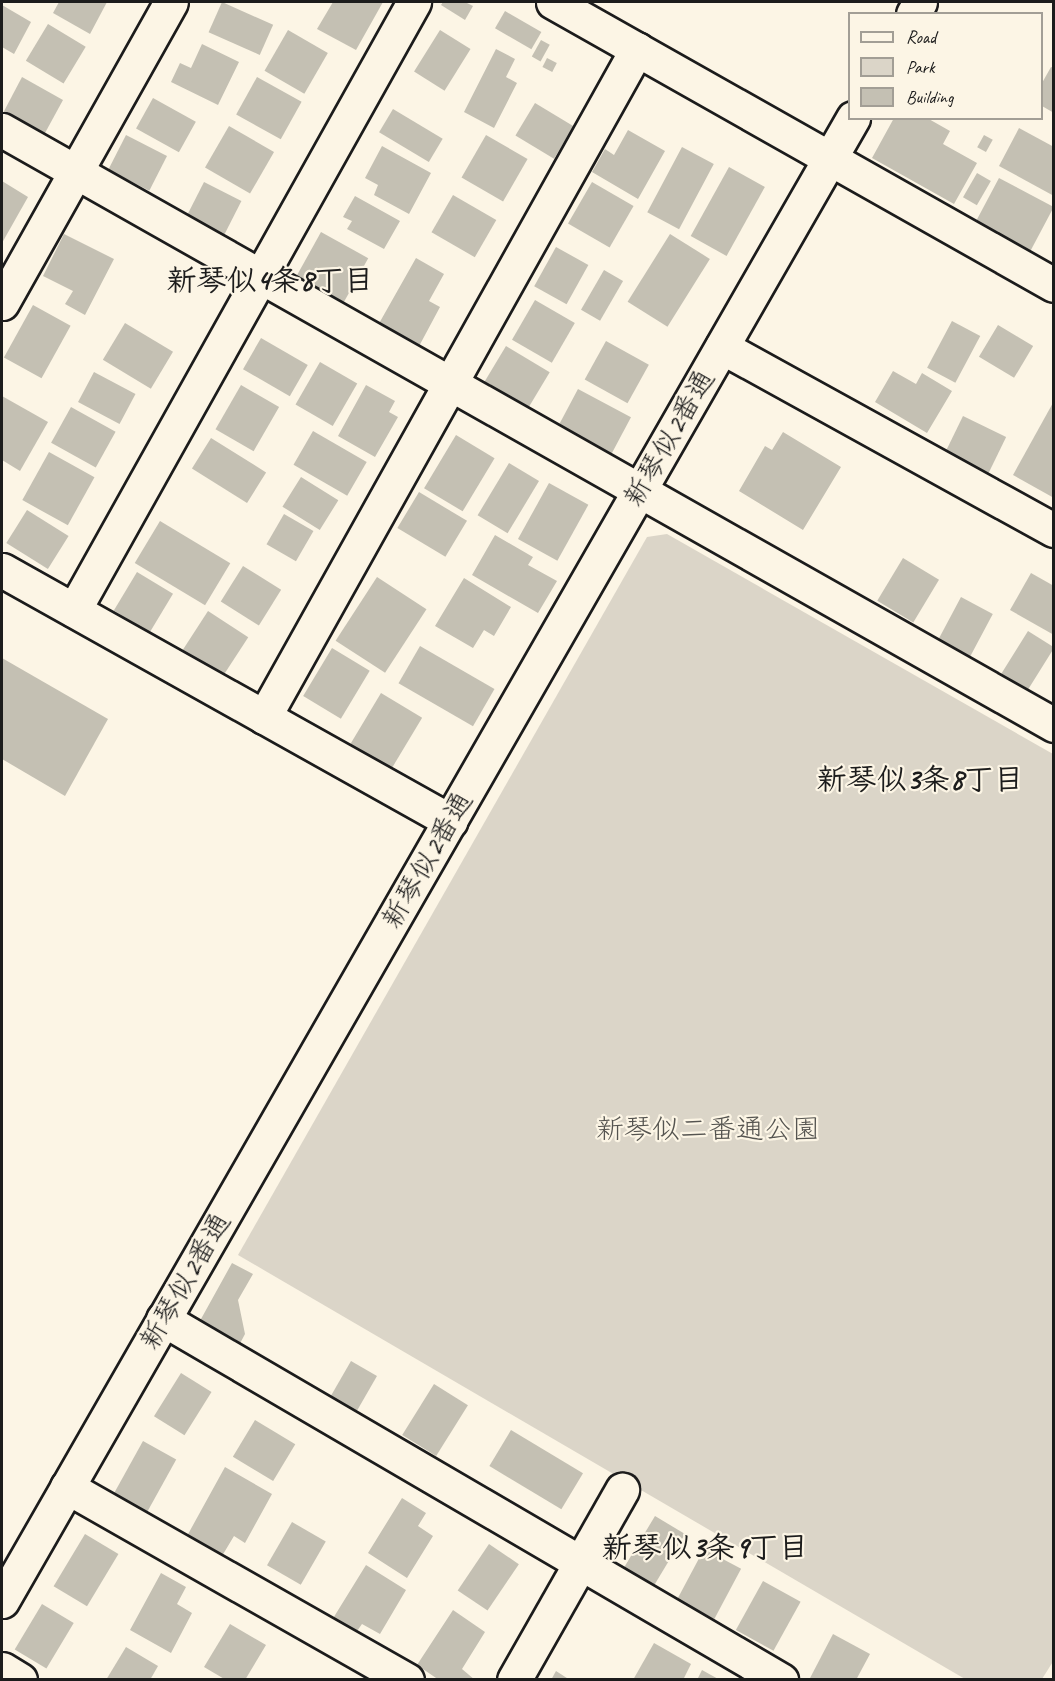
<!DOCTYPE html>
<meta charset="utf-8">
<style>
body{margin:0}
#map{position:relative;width:1055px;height:1681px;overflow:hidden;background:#fcf5e5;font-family:Caveat,"Klee One",sans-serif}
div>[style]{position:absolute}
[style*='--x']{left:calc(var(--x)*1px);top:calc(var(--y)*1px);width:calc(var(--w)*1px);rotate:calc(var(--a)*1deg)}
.green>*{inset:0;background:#dbd5c8}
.building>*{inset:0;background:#c4c0b3;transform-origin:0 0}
.roads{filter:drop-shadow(2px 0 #1c1c1c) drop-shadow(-2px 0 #1c1c1c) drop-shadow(0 2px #1c1c1c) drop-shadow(0 -2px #1c1c1c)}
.minor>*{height:33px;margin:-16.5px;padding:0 16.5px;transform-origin:16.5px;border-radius:16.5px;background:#fcf5e5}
span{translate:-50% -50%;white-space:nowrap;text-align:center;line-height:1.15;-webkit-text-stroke:4.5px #fcf5e5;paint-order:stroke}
.street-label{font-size:28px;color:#1c1c1c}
.park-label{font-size:28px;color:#555450}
.neighbourhood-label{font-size:30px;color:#1c1c1c;font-weight:700}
.frame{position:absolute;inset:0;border:3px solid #1c1c1c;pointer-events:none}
.legend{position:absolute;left:848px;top:12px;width:195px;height:108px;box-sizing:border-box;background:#fcf5e5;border:2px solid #a29e95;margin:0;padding:8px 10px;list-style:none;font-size:18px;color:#1c1c1c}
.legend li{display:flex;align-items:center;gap:12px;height:30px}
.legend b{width:30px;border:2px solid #a29e95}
</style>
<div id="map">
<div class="green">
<div style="clip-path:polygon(667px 534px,1053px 754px,1054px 1660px,1042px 1679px,965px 1679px,238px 1255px,647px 537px)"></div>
</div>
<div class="building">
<div style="clip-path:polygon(59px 2px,107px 2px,90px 34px,53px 13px)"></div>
<div style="left:222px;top:2px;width:56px;height:33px;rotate:24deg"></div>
<div style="clip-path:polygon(333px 2px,383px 2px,356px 50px,317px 29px)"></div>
<div style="clip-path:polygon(443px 2px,465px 2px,473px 6px,465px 20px,441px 5px)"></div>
<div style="clip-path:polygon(2px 5px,31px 22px,14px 54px,2px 47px)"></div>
<div style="left:505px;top:11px;width:42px;height:20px;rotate:30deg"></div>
<div style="left:48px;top:24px;width:44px;height:43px;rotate:31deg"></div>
<div style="left:288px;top:30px;width:46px;height:47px;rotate:30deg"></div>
<div style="left:440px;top:30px;width:36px;height:49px;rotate:32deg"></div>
<div style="left:541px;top:40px;width:10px;height:19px;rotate:29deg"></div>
<div style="clip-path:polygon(202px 44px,239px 62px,218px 105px,171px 82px,180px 63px,191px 68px)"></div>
<div style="clip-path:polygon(496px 49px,515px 59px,506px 77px,517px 83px,494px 128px,464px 112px)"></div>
<div style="left:547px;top:58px;width:11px;height:10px;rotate:27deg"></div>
<div style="clip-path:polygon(1051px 67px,1054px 68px,1054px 113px,1042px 106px,1042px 83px)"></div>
<div style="clip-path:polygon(22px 77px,63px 100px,39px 144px,2px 115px)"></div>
<div style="left:257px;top:77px;width:51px;height:43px;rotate:29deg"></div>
<div style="left:153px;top:98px;width:49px;height:35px;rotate:29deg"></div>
<div style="left:535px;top:103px;width:45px;height:38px;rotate:31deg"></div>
<div style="left:393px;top:109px;width:58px;height:27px;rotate:31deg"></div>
<div style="clip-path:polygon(894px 118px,927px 118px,950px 131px,943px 144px,977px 163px,954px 204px,872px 158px)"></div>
<div style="left:229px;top:126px;width:52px;height:48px;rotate:30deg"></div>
<div style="clip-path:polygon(1019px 128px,1054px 147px,1054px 196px,999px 166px)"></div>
<div style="clip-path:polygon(628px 130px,665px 151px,638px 199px,592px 172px,605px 149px,614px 155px)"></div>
<div style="left:126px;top:135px;width:46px;height:39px;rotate:27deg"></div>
<div style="left:486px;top:135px;width:48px;height:49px;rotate:30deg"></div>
<div style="left:984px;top:135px;width:10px;height:14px;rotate:29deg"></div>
<div style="clip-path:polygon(382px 146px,431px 173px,409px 214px,374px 195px,378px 185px,365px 178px)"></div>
<div style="left:682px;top:147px;width:36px;height:74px;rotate:28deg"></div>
<div style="left:729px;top:167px;width:41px;height:79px;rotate:29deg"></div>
<div style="left:977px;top:173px;width:16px;height:28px;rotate:30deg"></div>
<div style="left:999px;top:178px;width:62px;height:60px;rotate:28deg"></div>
<div style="clip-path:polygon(2px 181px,28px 197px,2px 243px)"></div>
<div style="left:204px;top:182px;width:42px;height:47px;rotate:27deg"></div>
<div style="left:592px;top:182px;width:48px;height:48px;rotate:30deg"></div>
<div style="left:453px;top:195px;width:50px;height:43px;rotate:30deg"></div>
<div style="clip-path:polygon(355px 196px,400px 221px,384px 249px,347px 229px,352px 221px,343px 217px)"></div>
<div style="left:321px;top:232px;width:54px;height:51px;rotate:29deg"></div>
<div style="clip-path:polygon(64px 234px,114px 259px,85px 315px,65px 304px,73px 291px,43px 276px)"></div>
<div style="left:670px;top:234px;width:47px;height:80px;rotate:32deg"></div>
<div style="left:556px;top:247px;width:37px;height:45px;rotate:29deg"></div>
<div style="clip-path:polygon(416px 258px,444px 274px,429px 301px,440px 307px,417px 350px,377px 327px)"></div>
<div style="left:604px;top:270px;width:22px;height:46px;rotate:30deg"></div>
<div style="left:535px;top:300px;width:46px;height:46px;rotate:30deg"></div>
<div style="left:33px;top:305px;width:43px;height:60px;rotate:29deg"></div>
<div style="left:952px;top:321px;width:32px;height:53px;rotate:28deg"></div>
<div style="left:125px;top:323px;width:56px;height:43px;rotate:31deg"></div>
<div style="left:998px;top:325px;width:41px;height:37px;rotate:31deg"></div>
<div style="left:261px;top:338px;width:54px;height:36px;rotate:30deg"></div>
<div style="left:606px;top:341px;width:49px;height:44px;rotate:29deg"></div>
<div style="left:506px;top:346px;width:51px;height:49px;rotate:31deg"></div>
<div style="left:320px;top:362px;width:43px;height:49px;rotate:30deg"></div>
<div style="clip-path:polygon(893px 371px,916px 384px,922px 373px,952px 391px,927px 433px,875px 402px)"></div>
<div style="left:94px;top:372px;width:47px;height:34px;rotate:28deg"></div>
<div style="left:241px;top:385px;width:44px;height:51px;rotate:30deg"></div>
<div style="clip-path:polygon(366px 385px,395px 401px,389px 412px,398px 417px,375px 457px,338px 436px)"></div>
<div style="left:578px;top:389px;width:60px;height:51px;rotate:28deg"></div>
<div style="clip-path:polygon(2px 396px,48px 422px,20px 471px,2px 460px)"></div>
<div style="clip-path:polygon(1054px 401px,1054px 498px,1013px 475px)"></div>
<div style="left:71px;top:407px;width:51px;height:41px;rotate:29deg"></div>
<div style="left:963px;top:416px;width:48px;height:40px;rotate:26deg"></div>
<div style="left:313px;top:431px;width:62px;height:39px;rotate:30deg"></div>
<div style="clip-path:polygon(783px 432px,841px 467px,803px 530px,739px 491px,765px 446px,772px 450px)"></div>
<div style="left:456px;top:435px;width:45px;height:62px;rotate:31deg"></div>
<div style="left:211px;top:438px;width:65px;height:36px;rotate:32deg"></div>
<div style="left:49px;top:452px;width:52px;height:55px;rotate:29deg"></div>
<div style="left:509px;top:463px;width:35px;height:61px;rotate:31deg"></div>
<div style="left:301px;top:477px;width:44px;height:35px;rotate:32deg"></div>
<div style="left:549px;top:483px;width:45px;height:64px;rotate:29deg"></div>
<div style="left:419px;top:492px;width:56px;height:42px;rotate:31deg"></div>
<div style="left:27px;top:510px;width:49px;height:39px;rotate:32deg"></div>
<div style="left:284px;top:514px;width:34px;height:35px;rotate:30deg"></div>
<div style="left:160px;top:521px;width:82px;height:49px;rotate:31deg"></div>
<div style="clip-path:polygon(495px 535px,533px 557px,528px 565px,557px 581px,538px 613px,472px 575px)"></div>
<div style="left:903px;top:558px;width:42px;height:50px;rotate:31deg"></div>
<div style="left:243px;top:566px;width:45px;height:42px;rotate:32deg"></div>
<div style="left:137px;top:572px;width:42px;height:45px;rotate:31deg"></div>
<div style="clip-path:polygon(1031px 573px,1054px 586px,1054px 635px,1010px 610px)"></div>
<div style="left:377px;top:577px;width:59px;height:76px;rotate:33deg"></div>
<div style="clip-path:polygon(464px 578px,511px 607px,494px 636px,484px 630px,473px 648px,435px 626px)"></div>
<div style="left:961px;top:597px;width:36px;height:59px;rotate:28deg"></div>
<div style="left:208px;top:611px;width:48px;height:47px;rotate:33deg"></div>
<div style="left:1028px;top:631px;width:31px;height:56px;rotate:32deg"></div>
<div style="left:420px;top:646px;width:86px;height:43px;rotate:30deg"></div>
<div style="left:332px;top:648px;width:44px;height:56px;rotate:31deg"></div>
<div style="clip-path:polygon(2px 658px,108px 719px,65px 796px,2px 759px)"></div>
<div style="left:381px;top:693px;width:48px;height:60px;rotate:31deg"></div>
<div style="clip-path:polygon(232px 1263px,253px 1274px,238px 1300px,245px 1334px,236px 1351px,196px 1328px)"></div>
<div style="left:351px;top:1361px;width:30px;height:49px;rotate:30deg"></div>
<div style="left:181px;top:1373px;width:36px;height:51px;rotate:32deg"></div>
<div style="left:434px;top:1384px;width:40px;height:60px;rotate:32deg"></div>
<div style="left:255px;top:1420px;width:47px;height:43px;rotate:31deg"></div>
<div style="left:511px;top:1430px;width:84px;height:42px;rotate:31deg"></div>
<div style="left:143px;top:1441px;width:38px;height:60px;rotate:29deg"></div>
<div style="clip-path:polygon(225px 1467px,272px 1494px,245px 1543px,234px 1536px,222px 1556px,187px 1536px)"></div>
<div style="clip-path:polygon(402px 1498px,426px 1513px,418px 1526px,433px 1536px,407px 1578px,368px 1553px)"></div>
<div style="left:655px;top:1516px;width:35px;height:68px;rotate:31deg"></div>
<div style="left:292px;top:1522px;width:39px;height:50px;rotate:30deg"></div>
<div style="left:85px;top:1534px;width:39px;height:61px;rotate:31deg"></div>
<div style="left:489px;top:1544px;width:36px;height:56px;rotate:34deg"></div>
<div style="left:704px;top:1549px;width:42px;height:57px;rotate:28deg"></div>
<div style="clip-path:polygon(366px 1565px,406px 1590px,380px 1634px,362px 1624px,355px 1634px,332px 1620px)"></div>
<div style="clip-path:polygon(161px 1573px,186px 1587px,177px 1604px,192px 1613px,171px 1653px,130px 1630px)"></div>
<div style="left:763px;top:1581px;width:43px;height:56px;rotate:29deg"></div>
<div style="left:42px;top:1604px;width:37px;height:53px;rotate:31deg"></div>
<div style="clip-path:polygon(453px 1610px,485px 1632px,462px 1669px,475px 1680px,439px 1680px,417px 1665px)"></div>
<div style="clip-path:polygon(230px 1624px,266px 1645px,245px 1680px,226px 1680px,204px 1667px)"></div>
<div style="clip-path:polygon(833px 1634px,870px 1654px,856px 1680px,809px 1680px)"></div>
<div style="clip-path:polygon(654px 1643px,691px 1664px,683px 1680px,633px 1680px)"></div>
<div style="clip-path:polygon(126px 1647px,158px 1666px,150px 1680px,106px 1680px)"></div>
<div style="clip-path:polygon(702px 1670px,720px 1680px,697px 1680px)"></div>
<div style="clip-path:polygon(556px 1671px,570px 1680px,551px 1680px)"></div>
</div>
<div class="roads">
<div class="minor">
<div style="--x:553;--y:2;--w:575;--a:29.46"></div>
<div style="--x:913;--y:14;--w:14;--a:-60"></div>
<div style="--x:2;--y:130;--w:1209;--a:29.49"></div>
<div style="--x:2;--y:303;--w:345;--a:-60.7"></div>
<div style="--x:722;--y:347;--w:379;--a:28.9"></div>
<div style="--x:2;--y:570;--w:514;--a:29.26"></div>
<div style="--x:74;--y:610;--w:697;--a:-60.79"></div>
<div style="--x:264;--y:717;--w:765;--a:-60.82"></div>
<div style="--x:163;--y:1319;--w:716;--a:30.29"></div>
<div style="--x:67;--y:1487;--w:391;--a:29.6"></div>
<div style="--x:2;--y:1601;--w:1710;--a:-60.15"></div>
<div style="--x:2;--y:1669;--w:21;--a:31"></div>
<div style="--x:514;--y:1680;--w:219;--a:-60.4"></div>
</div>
</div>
<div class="street-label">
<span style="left:669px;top:438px;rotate:-60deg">新琴似2番通</span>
<span style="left:427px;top:860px;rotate:-60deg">新琴似2番通</span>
<span style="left:185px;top:1281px;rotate:-60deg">新琴似2番通</span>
</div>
<div class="park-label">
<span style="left:708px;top:1129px">新琴似二番通公園</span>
</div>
<div class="neighbourhood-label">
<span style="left:270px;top:280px">新琴似4条8丁目</span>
<span style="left:920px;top:779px">新琴似3条8丁目</span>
<span style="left:705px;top:1547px">新琴似3条9丁目</span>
</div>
<div class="frame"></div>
<ul class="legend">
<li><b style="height:8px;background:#fcf5e5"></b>Road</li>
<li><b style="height:16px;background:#dbd5c8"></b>Park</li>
<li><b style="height:16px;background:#c4c0b3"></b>Building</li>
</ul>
</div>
